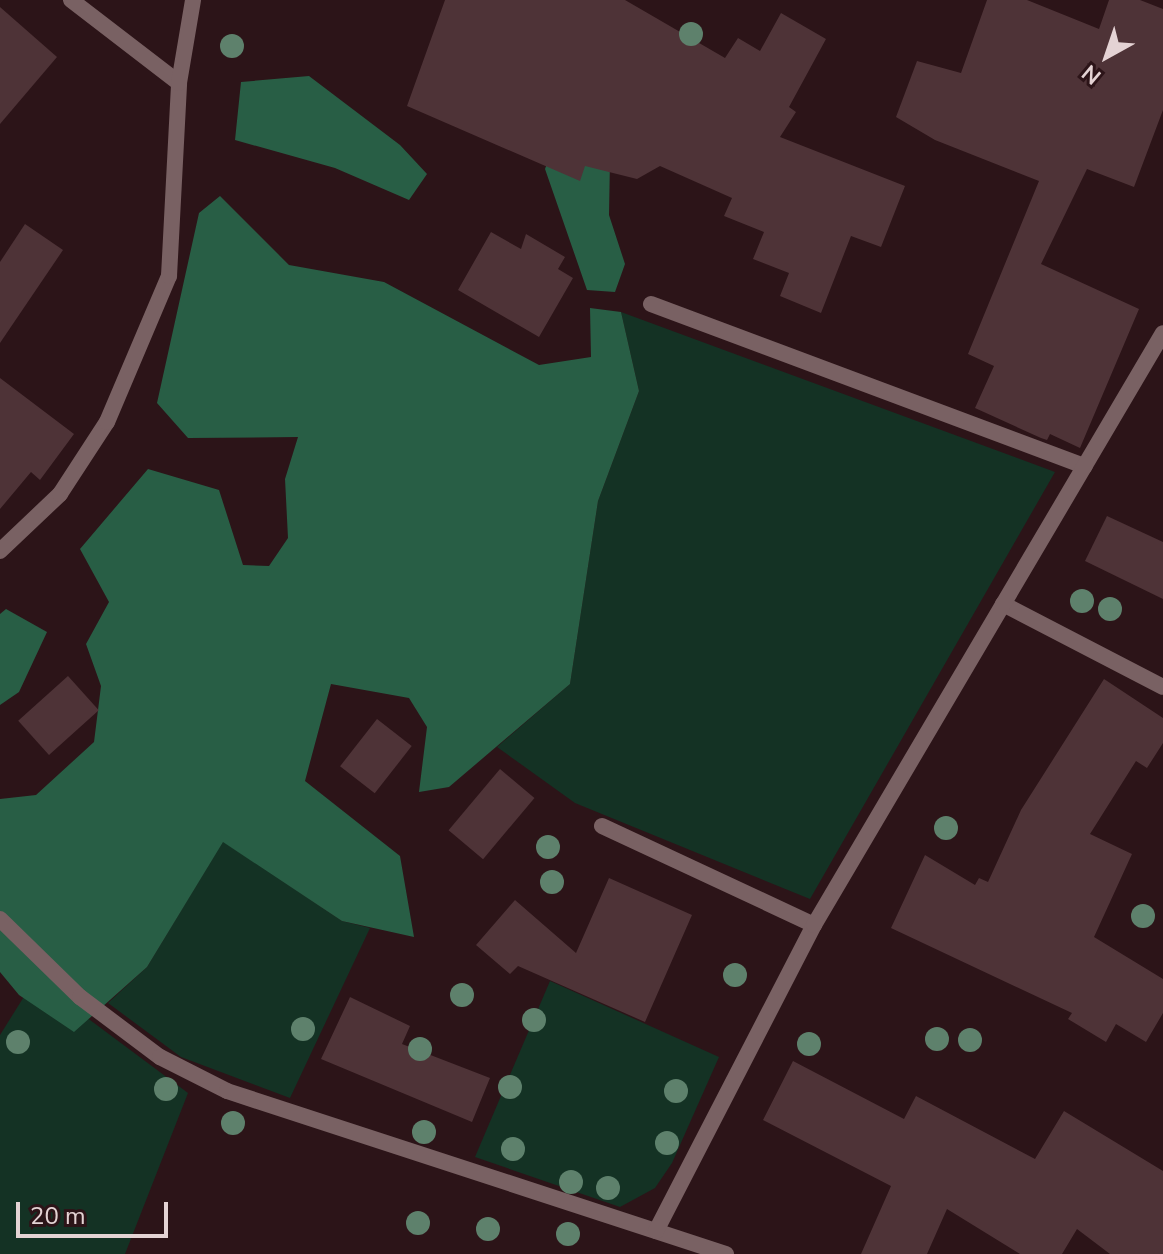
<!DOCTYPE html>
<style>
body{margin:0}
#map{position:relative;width:1163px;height:1254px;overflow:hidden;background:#2c1418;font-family:"Nunito Sans",sans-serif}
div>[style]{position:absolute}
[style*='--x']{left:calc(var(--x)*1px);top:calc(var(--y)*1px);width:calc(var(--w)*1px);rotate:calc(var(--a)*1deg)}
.green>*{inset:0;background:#143224}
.forest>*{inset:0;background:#285e45}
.building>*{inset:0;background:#4e3337;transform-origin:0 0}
.lane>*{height:16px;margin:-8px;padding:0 8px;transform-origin:8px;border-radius:8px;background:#796163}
.street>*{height:16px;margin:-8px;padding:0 8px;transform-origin:8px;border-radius:8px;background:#796163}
.trees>*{width:24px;height:24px;margin:-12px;border-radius:50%;background:#5e816c}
span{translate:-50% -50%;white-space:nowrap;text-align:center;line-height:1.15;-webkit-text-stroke:8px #2c1418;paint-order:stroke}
.north{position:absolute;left:1067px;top:16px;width:80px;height:80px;-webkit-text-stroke:6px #2c1418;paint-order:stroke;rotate:220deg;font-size:22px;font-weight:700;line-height:32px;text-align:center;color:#e4d3d4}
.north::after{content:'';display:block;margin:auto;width:28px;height:36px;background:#e4d3d4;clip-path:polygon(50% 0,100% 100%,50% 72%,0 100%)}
.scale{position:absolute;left:16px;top:1202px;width:152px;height:36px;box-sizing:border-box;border:4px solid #e4d3d4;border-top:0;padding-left:10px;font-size:24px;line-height:28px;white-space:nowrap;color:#e4d3d4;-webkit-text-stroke:6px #2c1418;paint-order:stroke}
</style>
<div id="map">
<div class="green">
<div style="clip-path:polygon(621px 312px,1055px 472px,810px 899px,575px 803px,497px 747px,570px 684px,598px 501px,639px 391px)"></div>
<div style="clip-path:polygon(223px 841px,342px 921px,370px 928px,290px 1098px,181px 1057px,108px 1003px,147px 967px)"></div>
<div style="clip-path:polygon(35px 979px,188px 1093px,125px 1254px,0 1254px,0 1035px)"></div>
<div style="clip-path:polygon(550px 981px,719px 1057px,672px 1163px,655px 1188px,620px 1207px,475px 1157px)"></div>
</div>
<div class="forest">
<div style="clip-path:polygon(309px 76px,400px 145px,427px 174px,409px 200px,335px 168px,235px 140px,241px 82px)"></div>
<div style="clip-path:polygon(571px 97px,610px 160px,609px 215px,625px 264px,615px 292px,587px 290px,545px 169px)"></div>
<div style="clip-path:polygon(220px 196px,289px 265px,384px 282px,539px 365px,591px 357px,590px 308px,621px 312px,639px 391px,598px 501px,570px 684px,449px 787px,419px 792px,427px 727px,409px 698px,331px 684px,305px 781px,400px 856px,414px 937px,342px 921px,223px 842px,147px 967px,74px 1032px,19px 995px,0 972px,0 799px,36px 795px,94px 742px,101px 686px,86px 644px,109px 602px,80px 549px,148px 469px,219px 490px,243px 565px,269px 566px,288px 538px,285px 479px,298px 437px,188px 438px,157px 403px,199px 213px)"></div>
<div style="clip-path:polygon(6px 609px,47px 632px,19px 692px,0 705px,0 614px)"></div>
</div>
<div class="building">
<div style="clip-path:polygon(445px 0,625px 0,725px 58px,738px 38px,760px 51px,781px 13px,826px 39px,789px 107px,796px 112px,780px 137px,905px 186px,881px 247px,851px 236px,821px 313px,780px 296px,789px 273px,753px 259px,764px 232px,724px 216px,732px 198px,660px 166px,637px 179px,585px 166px,580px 181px,407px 106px)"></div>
<div style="clip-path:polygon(987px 0,1027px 0,1099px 29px,1109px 0,1140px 0,1163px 9px,1163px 110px,1134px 187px,1087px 169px,1041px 264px,1139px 309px,1080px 448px,1050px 434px,1047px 440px,1041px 438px,975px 408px,994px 366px,968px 354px,1039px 181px,935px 140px,896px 117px,917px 61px,961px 73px)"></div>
<div style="clip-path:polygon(0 7px,57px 57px,0 124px)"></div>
<div style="clip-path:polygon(25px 224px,63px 250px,0 343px,0 262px)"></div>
<div style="clip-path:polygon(491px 232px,521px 249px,526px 234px,565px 257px,558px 269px,573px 278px,539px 337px,458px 290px)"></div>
<div style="clip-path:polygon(0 378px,74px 434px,40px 480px,31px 472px,0 509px)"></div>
<div style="clip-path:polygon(1107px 516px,1163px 542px,1163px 599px,1085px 561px)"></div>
<div style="left:68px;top:676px;width:46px;height:67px;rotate:48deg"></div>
<div style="clip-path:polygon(1104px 679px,1163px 718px,1163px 743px,1147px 768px,1136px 761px,1090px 834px,1132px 854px,1094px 937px,1163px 979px,1163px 1013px,1146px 1042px,1116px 1024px,1106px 1042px,1068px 1019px,1072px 1013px,891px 928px,925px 855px,975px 885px,979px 878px,988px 882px,1021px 810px)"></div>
<div style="left:377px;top:719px;width:44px;height:60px;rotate:38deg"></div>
<div style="left:500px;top:769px;width:45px;height:80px;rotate:40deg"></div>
<div style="clip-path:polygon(609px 878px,692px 915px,645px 1022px,518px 966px,510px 974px,476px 945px,515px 900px,576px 953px)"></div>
<div style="clip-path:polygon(350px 997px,410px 1026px,402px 1044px,490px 1078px,472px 1122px,321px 1059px)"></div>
<div style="clip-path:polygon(793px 1061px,904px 1119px,916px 1096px,1035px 1159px,1064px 1111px,1163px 1171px,1163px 1254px,1110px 1254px,1077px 1229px,1062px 1254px,1020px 1254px,947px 1209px,927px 1254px,861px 1254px,891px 1186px,763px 1120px)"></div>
</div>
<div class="lane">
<div style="--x:651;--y:304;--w:463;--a:20.5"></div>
<div style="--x:602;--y:826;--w:234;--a:25"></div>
</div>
<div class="street">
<div style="--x:71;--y:0;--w:136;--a:37.5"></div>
<div style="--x:0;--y:551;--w:83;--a:-43.5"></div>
<div style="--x:60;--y:494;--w:86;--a:-56.9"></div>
<div style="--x:107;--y:422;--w:159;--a:-67"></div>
<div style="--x:169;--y:276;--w:193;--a:-87"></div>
<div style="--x:179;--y:83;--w:84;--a:-80.4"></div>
<div style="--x:1003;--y:604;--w:180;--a:27.4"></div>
<div style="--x:0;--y:919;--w:112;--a:44.3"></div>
<div style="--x:80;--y:997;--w:100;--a:36.9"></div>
<div style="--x:160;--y:1057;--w:75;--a:26.9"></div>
<div style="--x:227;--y:1091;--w:525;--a:18.09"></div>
<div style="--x:656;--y:1231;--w:344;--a:-62.7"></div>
<div style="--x:814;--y:925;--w:687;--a:-59.48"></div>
</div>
<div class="trees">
<div style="left:691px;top:34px"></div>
<div style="left:232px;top:46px"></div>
<div style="left:1082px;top:601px"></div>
<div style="left:1110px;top:609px"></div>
<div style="left:946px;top:828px"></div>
<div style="left:548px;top:847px"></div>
<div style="left:552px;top:882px"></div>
<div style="left:1143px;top:916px"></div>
<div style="left:735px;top:975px"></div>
<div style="left:462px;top:995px"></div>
<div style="left:534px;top:1020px"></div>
<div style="left:303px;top:1029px"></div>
<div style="left:937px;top:1039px"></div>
<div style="left:970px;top:1040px"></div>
<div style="left:18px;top:1042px"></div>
<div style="left:809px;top:1044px"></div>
<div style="left:420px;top:1049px"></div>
<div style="left:510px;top:1087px"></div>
<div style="left:166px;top:1089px"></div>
<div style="left:676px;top:1091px"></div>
<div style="left:233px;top:1123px"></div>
<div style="left:424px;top:1132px"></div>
<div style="left:667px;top:1143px"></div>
<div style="left:513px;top:1149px"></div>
<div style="left:571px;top:1182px"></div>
<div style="left:608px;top:1188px"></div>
<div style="left:418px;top:1223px"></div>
<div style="left:488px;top:1229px"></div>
<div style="left:568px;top:1234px"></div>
</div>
<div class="north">N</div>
<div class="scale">20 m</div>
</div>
